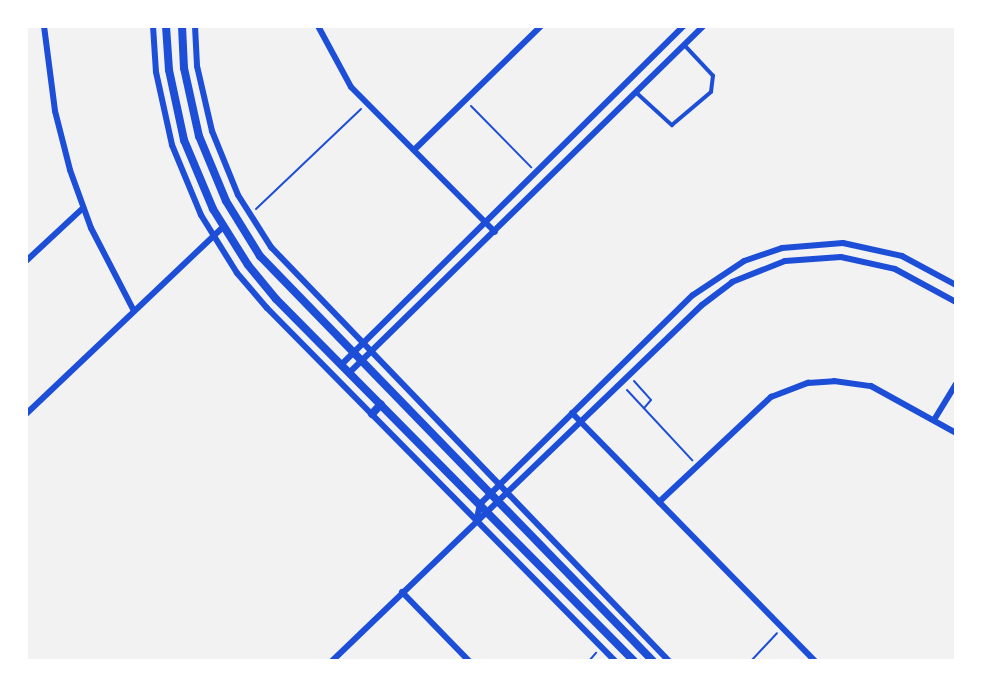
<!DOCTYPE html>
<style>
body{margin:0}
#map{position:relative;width:982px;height:687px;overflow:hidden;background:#f2f2f2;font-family:"Titillium Web",sans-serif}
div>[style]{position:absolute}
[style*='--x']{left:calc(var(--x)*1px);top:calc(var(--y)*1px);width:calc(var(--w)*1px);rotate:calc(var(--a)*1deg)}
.path>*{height:2px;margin:-1px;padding:0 1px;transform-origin:1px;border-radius:1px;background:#1d4ed8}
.service>*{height:3.5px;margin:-1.75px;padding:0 1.75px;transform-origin:1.75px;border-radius:1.75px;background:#1d4ed8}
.minor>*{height:6px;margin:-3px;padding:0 3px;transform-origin:3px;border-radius:3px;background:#1d4ed8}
.tertiary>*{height:8px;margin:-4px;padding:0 4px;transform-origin:4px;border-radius:4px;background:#1d4ed8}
span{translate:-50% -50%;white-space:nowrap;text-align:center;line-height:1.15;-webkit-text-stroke:7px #fff;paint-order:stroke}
.frame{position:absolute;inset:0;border:28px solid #fff;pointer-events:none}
</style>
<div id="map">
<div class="path">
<div style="--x:471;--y:106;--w:86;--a:45.5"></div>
<div style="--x:256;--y:209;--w:145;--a:-43.6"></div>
<div style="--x:634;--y:381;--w:25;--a:48"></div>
<div style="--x:651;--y:400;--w:11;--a:131"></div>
<div style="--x:627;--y:390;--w:96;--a:47.1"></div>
<div style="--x:589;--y:661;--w:11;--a:-49"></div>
<div style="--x:751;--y:661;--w:38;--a:-47"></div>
</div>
<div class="service">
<div style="--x:636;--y:92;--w:49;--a:42.5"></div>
<div style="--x:672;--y:125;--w:51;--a:-40.2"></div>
<div style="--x:711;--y:92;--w:16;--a:-83"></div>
<div style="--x:713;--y:76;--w:42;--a:-133.1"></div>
</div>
<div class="minor">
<div style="--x:44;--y:26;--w:86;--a:82.6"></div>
<div style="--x:55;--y:111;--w:61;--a:75.7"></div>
<div style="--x:70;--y:170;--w:62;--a:70.1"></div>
<div style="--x:91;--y:228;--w:91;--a:62.6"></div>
<div style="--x:153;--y:26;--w:46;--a:86.3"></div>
<div style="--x:156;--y:72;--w:75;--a:77.6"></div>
<div style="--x:172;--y:145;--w:76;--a:67.5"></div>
<div style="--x:201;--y:215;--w:68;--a:58.2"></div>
<div style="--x:237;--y:273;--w:46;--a:49.4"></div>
<div style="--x:267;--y:308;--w:496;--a:45.4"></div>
<div style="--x:195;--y:26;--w:40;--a:87.1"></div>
<div style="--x:197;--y:66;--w:67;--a:77"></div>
<div style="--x:212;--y:131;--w:69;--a:67.9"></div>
<div style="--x:238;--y:195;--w:62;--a:57.6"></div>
<div style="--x:271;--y:247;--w:574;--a:46.13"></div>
<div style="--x:318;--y:26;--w:69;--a:61.6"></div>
<div style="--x:351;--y:87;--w:204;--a:45.2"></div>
<div style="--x:414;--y:150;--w:177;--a:-44.3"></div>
<div style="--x:26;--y:261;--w:78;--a:-42.9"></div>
<div style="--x:342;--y:364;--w:481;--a:-44.7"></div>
<div style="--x:350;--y:372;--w:494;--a:-44.4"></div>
<div style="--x:572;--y:413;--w:347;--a:45.6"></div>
<div style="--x:26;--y:414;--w:272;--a:-43.5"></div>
<div style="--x:934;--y:420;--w:42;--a:-58.6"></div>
<div style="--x:659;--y:502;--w:154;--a:-43.2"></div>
<div style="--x:771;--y:397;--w:40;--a:-21"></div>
<div style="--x:808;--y:383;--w:26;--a:-4"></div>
<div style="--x:834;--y:381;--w:37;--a:8"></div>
<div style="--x:871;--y:386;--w:97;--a:28.9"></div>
<div style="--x:477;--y:518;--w:14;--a:-78"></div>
<div style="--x:480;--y:504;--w:298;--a:-44.5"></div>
<div style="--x:693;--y:295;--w:61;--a:-33.7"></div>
<div style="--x:744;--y:261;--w:40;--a:-18.9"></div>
<div style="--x:782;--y:248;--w:61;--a:-4.7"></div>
<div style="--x:843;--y:243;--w:60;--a:12.4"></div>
<div style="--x:902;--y:256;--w:61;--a:28.2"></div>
<div style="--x:402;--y:592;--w:96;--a:45.8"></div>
<div style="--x:332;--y:661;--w:513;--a:-43.9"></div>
<div style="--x:702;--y:305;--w:38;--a:-37"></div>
<div style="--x:732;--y:282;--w:57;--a:-21.6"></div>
<div style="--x:785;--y:261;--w:56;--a:-4.1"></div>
<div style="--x:841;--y:257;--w:55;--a:12.5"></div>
<div style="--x:895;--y:269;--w:69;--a:28.4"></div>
</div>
<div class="tertiary">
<div style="--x:166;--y:26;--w:44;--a:86.1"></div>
<div style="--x:169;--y:70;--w:72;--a:77.9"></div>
<div style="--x:184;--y:140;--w:75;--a:67.2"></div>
<div style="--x:213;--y:209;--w:66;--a:58"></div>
<div style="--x:248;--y:265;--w:44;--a:50.5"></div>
<div style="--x:276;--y:299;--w:509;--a:45.32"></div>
<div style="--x:182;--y:26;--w:42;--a:87.3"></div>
<div style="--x:184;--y:68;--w:70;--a:77.6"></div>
<div style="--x:199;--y:136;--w:70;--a:67.4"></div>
<div style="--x:226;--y:201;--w:65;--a:58.3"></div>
<div style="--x:260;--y:256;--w:564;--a:45.86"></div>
<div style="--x:372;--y:414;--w:13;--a:-48"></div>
</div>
<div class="frame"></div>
</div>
